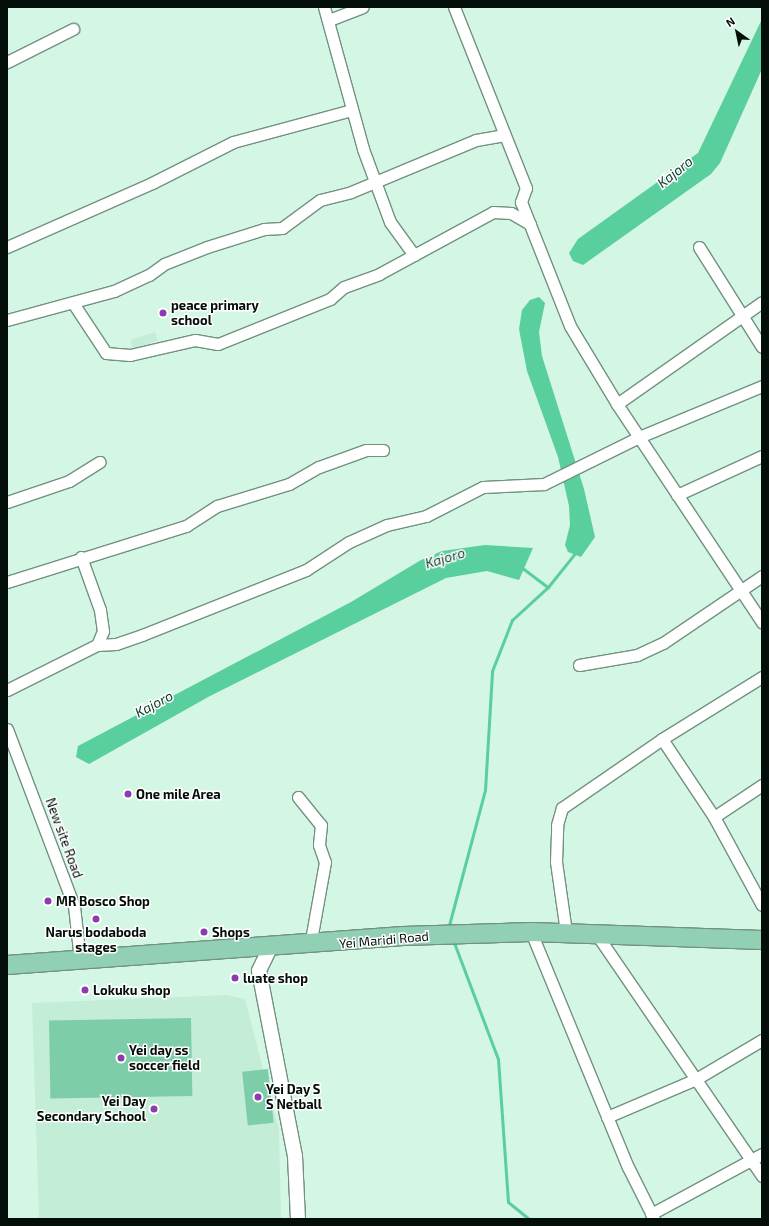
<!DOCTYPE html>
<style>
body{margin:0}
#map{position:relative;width:769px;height:1226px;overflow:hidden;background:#d4f6e5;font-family:"Exo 2",sans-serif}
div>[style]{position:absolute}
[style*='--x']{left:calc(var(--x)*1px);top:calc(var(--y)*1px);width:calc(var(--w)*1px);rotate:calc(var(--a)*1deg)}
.built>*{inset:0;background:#c3edd7;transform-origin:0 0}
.green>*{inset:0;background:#7dcea8;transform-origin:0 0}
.water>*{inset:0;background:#5acf9e}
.stream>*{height:3px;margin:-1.5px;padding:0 1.5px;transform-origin:1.5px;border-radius:1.5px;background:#5acf9e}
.roads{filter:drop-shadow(1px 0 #729181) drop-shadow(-1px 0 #729181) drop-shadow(0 1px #729181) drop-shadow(0 -1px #729181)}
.minor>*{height:11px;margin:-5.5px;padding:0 5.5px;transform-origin:5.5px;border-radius:5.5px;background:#fff}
.tertiary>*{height:14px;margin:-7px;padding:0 7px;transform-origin:7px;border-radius:7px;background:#fff}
.primary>*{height:18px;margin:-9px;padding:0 9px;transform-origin:9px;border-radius:9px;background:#92d0b6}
.dots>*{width:11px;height:11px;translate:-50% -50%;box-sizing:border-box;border:2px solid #fff;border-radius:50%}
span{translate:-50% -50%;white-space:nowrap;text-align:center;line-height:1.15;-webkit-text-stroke:3px #fff;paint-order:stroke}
.poi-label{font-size:13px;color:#040e09;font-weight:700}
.left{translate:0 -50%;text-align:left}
.right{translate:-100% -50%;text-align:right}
.street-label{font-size:13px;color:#040e09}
.water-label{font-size:14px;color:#093d2a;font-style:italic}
.frame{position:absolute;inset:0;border:8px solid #040e09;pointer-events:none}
.north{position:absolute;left:717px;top:12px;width:40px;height:40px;-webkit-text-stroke:3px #fff;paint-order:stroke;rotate:327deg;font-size:11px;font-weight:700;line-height:16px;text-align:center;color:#040e09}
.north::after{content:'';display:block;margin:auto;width:14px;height:18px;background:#040e09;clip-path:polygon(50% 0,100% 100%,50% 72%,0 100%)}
</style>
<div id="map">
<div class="built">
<div style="left:155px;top:332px;width:9px;height:26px;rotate:72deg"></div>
<div style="clip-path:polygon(226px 995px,245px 999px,279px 1130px,281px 1219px,39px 1219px,32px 1003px)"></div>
</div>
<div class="green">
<div style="left:191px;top:1018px;width:78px;height:142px;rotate:89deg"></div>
<div style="left:268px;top:1069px;width:54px;height:26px;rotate:84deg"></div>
</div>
<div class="water">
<div style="clip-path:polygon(762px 19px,762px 69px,720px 163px,711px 174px,583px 265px,573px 261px,569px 253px,578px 239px,698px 153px)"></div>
<div style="clip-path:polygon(539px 297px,545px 303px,539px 332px,542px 356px,584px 489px,595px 537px,581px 557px,568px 552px,565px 545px,570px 525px,569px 506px,558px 457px,527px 371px,519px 329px,522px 310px,530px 300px)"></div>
<div style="clip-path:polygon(485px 545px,533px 548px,519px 580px,487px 571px,446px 578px,210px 696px,89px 764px,76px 757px,78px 746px,351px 602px,421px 560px,442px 551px)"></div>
</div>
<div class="stream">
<div style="--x:521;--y:567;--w:34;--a:37"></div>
<div style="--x:448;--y:929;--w:144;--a:-75.1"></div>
<div style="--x:485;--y:790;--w:119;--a:-86.6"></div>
<div style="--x:492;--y:671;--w:55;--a:-68.6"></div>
<div style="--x:512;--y:620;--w:49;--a:-42.5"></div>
<div style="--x:548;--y:587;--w:45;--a:-51.3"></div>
<div style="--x:453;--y:940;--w:127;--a:69.3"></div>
<div style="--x:498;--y:1059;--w:143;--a:86"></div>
<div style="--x:508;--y:1202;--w:27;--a:39"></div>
</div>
<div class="roads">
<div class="minor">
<div style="--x:324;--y:7;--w:147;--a:74.6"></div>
<div style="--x:363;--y:149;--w:78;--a:69.7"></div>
<div style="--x:390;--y:222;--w:41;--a:54"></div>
<div style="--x:454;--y:7;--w:195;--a:68.3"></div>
<div style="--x:526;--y:188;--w:15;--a:110"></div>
<div style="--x:521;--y:202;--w:133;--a:68.4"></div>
<div style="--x:570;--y:326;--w:91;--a:58.9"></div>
<div style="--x:617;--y:404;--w:262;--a:56.4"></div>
<div style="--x:329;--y:20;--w:36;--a:-21"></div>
<div style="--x:7;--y:62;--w:74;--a:-26.6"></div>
<div style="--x:7;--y:247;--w:158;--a:-23.8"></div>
<div style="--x:152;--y:183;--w:91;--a:-26.8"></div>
<div style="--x:233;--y:142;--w:123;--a:-15.1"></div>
<div style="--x:699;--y:247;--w:118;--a:57.8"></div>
<div style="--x:73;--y:303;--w:60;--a:56.6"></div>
<div style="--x:106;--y:353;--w:24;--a:5"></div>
<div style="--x:130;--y:355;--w:67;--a:-13"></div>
<div style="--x:195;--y:340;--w:23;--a:10"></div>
<div style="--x:218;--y:344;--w:121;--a:-21.9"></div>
<div style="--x:330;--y:299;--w:18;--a:-41"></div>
<div style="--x:344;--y:287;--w:37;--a:-20"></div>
<div style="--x:379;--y:274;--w:130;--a:-28.5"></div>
<div style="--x:493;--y:212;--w:18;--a:3"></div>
<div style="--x:511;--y:213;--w:22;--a:30"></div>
<div style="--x:7;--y:320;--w:111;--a:-15.2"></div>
<div style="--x:114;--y:291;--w:38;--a:-25"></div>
<div style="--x:149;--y:275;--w:19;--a:-36"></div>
<div style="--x:164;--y:264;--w:46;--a:-21.6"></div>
<div style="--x:207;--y:247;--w:60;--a:-17.5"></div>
<div style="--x:264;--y:229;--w:18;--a:-3"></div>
<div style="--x:282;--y:228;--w:47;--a:-36.4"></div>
<div style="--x:320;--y:200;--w:32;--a:-14"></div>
<div style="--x:351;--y:192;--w:135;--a:-22.6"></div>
<div style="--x:476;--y:140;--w:29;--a:-10"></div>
<div style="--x:617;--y:404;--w:177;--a:-35.1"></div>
<div style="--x:677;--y:495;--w:94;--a:-24.6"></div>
<div style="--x:7;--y:502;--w:65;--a:-18.7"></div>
<div style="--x:69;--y:481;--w:36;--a:-32"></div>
<div style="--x:81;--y:557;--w:56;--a:70.3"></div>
<div style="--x:100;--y:610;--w:21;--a:82"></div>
<div style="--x:103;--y:631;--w:15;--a:113"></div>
<div style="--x:7;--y:582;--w:188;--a:-17.4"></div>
<div style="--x:186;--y:526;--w:37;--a:-33"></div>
<div style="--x:217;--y:506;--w:75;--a:-17"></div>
<div style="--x:289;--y:484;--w:34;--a:-30"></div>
<div style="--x:319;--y:467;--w:50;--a:-19.9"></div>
<div style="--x:366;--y:450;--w:17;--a:0"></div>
<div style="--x:579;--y:665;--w:59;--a:-9.8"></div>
<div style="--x:637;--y:655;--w:29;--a:-25"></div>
<div style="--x:663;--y:643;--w:120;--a:-34.1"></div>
<div style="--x:7;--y:690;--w:101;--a:-26.6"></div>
<div style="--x:97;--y:645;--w:19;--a:-3"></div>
<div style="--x:116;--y:644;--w:28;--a:-19"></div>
<div style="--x:142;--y:635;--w:176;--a:-21.6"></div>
<div style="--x:306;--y:570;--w:51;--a:-33.1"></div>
<div style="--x:349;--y:542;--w:42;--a:-24.1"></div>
<div style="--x:387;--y:525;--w:40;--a:-13"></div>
<div style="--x:426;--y:516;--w:64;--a:-27"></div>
<div style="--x:483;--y:487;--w:61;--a:-2.8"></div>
<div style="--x:544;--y:484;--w:106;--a:-26.3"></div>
<div style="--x:639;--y:437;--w:133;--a:-22.5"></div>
<div style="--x:7;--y:729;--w:189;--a:69.3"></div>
<div style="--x:74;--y:906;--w:54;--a:83.7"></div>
<div style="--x:662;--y:739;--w:94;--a:56.3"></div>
<div style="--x:714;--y:817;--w:100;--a:61.4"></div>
<div style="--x:298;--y:797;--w:36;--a:51"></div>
<div style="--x:321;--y:825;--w:20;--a:96"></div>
<div style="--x:319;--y:845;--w:18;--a:71"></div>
<div style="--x:325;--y:862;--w:84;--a:100.2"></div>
<div style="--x:714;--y:817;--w:58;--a:-33.7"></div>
<div style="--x:531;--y:932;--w:254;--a:67.6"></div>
<div style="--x:628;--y:1167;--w:58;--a:63.4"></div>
<div style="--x:566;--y:932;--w:71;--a:-98.1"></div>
<div style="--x:556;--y:862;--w:37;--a:-88"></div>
<div style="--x:557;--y:825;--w:18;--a:-74"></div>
<div style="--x:562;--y:808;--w:121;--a:-34.6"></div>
<div style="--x:662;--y:739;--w:118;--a:-31.8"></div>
<div style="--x:595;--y:932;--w:296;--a:55.6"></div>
<div style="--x:607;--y:1117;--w:97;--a:-23.1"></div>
<div style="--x:696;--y:1079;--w:77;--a:-30.6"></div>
<div style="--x:651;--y:1214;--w:126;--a:-28.4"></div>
</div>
<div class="tertiary">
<div style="--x:270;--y:948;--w:25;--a:116"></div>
<div style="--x:259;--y:971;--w:188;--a:79"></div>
<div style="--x:295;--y:1156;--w:63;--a:87.3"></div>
</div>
<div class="primary">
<div style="--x:7;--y:965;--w:397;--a:-4.2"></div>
<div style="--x:403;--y:936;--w:128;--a:-1.8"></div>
<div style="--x:531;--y:932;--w:231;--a:2"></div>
</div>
</div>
<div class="dots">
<div style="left:163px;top:313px;background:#893dae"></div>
<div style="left:128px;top:794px;background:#893dae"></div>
<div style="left:48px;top:901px;background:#893dae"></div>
<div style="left:96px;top:919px;background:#893dae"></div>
<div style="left:204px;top:932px;background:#893dae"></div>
<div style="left:235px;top:978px;background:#893dae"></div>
<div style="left:85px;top:990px;background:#893dae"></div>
<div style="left:121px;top:1058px;background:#893dae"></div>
<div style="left:258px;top:1097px;background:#893dae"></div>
<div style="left:154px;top:1109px;background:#893dae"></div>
</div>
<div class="poi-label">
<span class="left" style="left:171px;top:313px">peace primary<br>school</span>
<span class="left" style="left:136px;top:794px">One mile Area</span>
<span class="left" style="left:56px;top:901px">MR Bosco Shop</span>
<span class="left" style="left:212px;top:932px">Shops</span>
<span style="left:96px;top:940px">Narus bodaboda<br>stages</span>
<span class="left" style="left:243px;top:978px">luate shop</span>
<span class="left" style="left:93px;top:990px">Lokuku shop</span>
<span class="left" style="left:129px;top:1058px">Yei day ss<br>soccer field</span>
<span class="left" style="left:266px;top:1097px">Yei Day S<br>S Netball</span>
<span class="right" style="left:146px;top:1109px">Yei Day<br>Secondary School</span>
</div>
<div class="street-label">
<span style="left:64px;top:838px;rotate:70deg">New site Road</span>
<span style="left:384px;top:940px;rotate:-5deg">Yei Maridi Road</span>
</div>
<div class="water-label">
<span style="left:675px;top:172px;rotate:-39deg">Kajoro</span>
<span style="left:445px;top:558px;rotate:-17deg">Kajoro</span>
<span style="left:154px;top:704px;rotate:-28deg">Kajoro</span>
</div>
<div class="frame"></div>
<div class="north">N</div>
</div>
